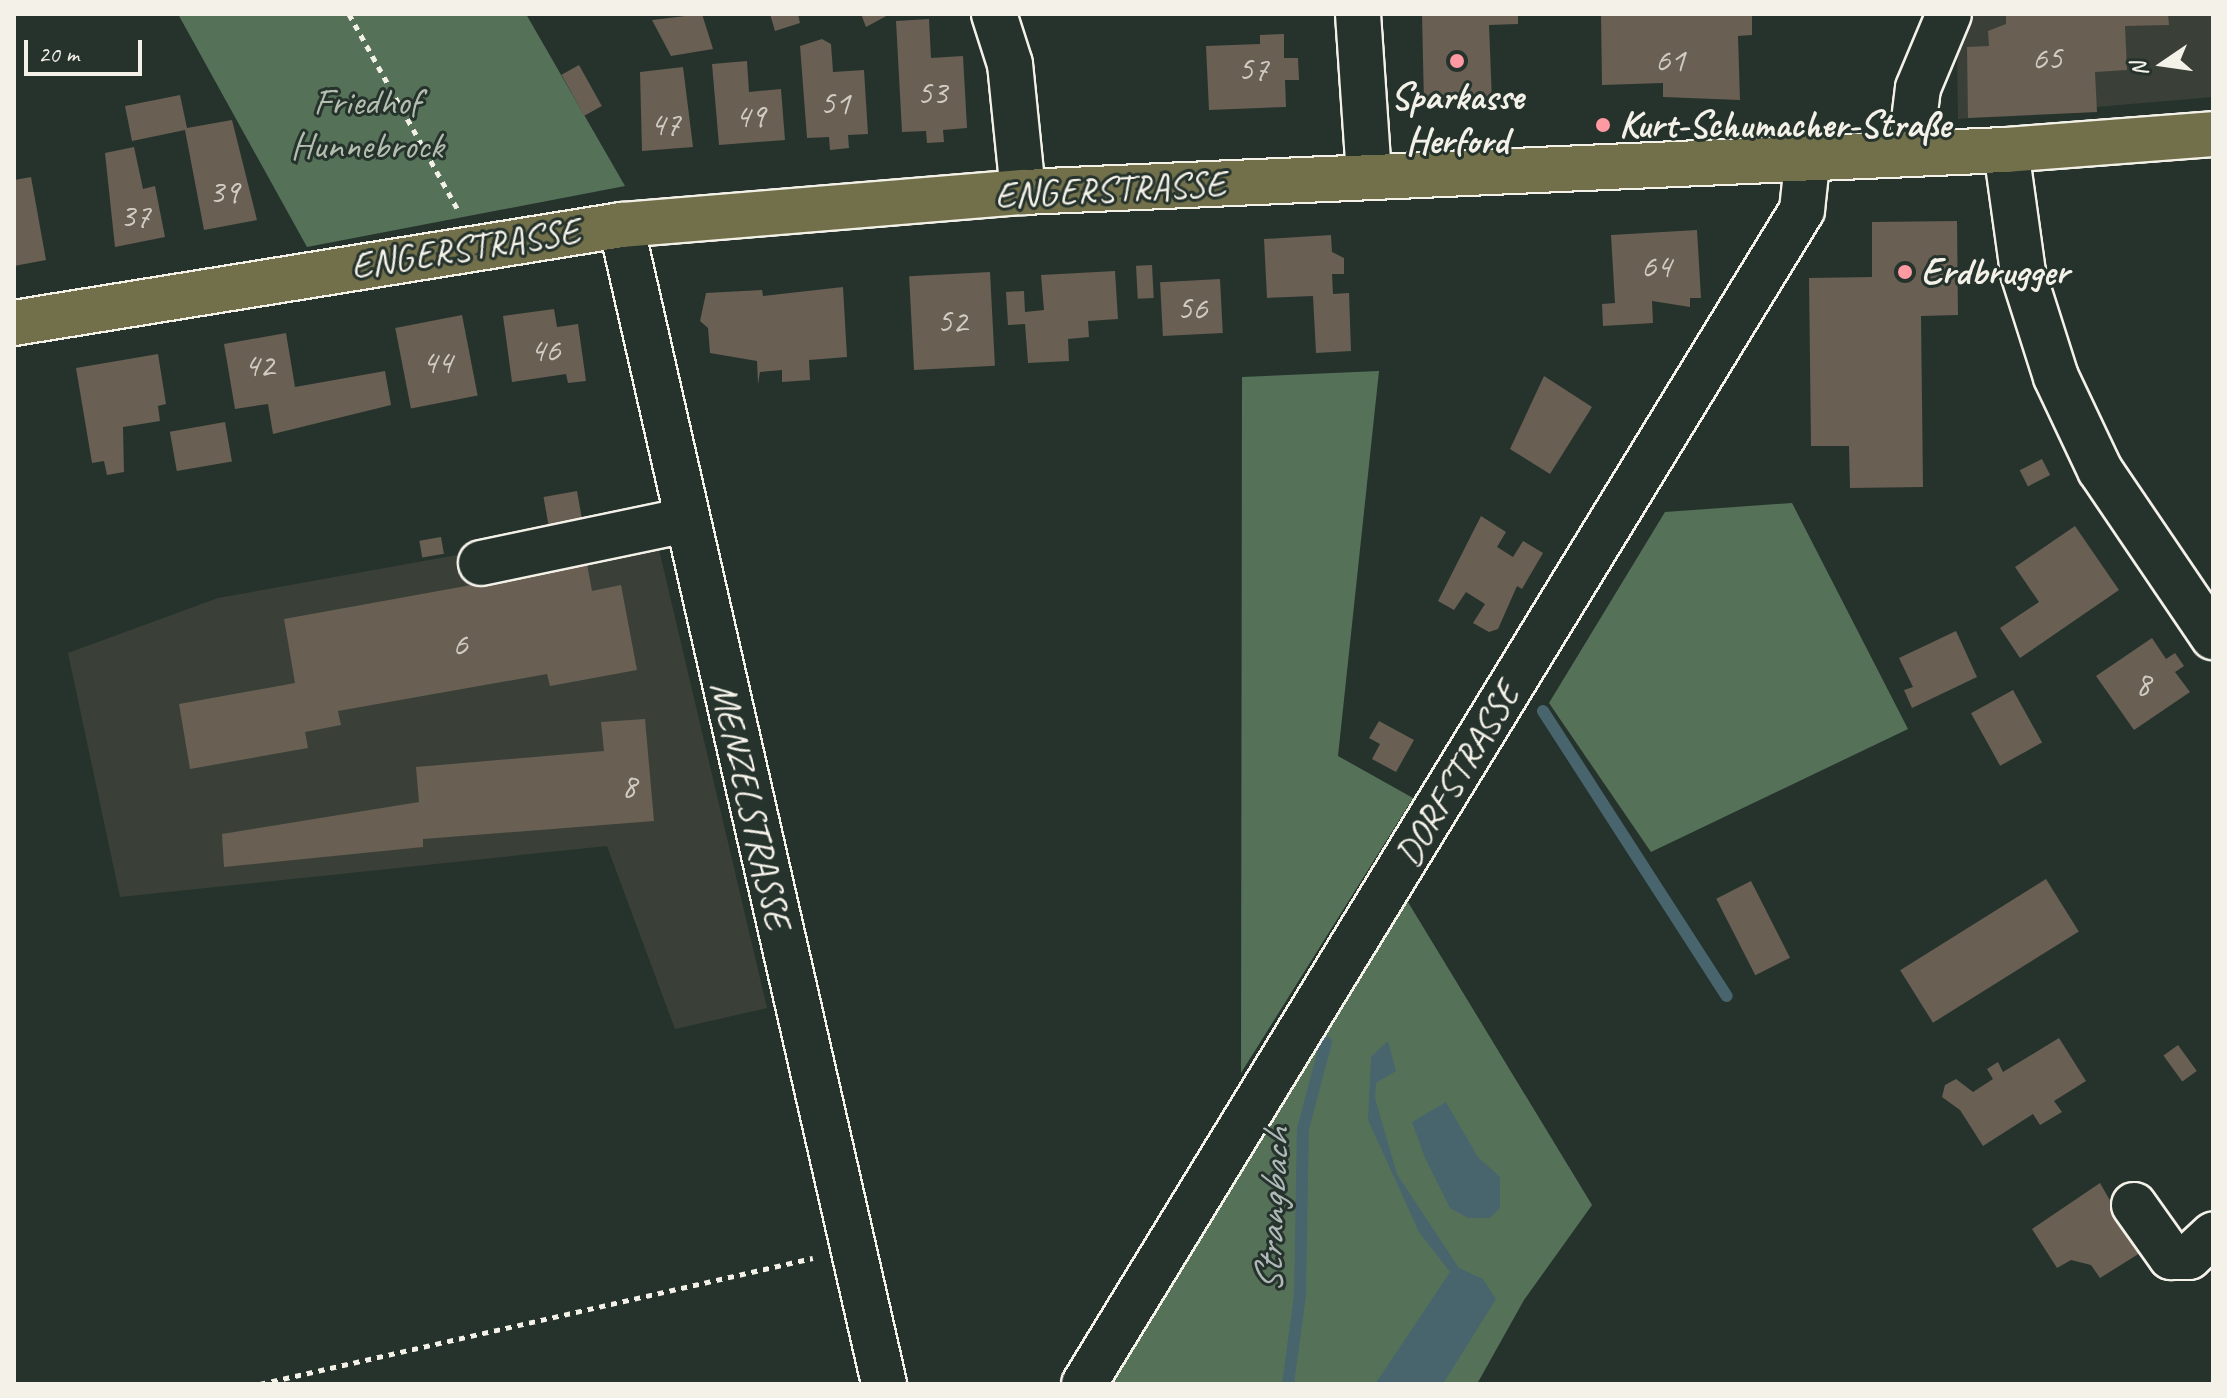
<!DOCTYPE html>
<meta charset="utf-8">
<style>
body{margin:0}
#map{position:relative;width:2227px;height:1398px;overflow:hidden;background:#26332d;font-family:Caveat,sans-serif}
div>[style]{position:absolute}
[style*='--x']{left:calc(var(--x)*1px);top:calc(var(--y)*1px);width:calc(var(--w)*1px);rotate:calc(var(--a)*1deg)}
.built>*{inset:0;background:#3a4038}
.green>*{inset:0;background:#557259}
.water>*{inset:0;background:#48656e}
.stream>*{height:12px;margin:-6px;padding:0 6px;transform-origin:6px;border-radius:6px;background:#48656e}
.building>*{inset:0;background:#695f53;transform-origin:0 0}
.path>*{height:5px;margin-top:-2.5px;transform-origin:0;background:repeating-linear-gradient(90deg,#f4f1e8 0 6px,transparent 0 12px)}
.roads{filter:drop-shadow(2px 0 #f4f1e8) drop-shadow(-2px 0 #f4f1e8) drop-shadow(0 2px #f4f1e8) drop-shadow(0 -2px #f4f1e8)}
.minor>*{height:44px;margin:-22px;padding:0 22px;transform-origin:22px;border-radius:22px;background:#26332d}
.major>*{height:44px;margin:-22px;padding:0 22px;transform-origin:22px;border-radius:22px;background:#71704a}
.dots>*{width:22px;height:22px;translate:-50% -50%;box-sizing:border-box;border:4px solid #26332d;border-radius:50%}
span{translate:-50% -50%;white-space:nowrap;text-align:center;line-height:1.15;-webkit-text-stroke:6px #26332d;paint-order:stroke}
.number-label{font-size:34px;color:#d1ccc3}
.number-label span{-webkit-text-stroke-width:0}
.poi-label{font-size:38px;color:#f4f1e8;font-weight:700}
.left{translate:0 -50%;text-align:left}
.park-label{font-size:38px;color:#b4beaf}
.street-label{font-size:38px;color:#f4f1e8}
.water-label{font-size:40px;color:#afb9b7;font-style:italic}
.frame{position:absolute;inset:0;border:16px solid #f4f1e8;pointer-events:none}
.north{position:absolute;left:2123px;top:24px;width:80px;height:80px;-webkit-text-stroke:6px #26332d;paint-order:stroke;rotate:257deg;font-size:22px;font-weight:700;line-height:32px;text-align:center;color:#f4f1e8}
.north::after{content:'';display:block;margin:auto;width:28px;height:36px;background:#f4f1e8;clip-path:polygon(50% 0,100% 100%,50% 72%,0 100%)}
.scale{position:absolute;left:24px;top:40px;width:118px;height:36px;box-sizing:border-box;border:4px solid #f4f1e8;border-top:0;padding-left:10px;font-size:24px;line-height:28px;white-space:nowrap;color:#f4f1e8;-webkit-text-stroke:6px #26332d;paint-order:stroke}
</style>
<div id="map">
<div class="built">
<div style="clip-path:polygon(1974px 14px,2213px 14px,2213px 97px,1958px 119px,1957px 41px)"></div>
<div style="clip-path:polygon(652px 520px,767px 1008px,675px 1029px,607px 846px,120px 897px,68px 653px,218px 598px)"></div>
</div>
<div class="green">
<div style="clip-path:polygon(178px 14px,526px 14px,625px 186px,307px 247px)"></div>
<div style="clip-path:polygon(1379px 371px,1338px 756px,1413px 798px,1241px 1073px,1242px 377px)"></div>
<div style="clip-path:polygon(1792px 503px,1908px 729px,1651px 852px,1549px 703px,1665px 512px)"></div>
<div style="clip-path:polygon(1400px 889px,1592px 1205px,1524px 1300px,1477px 1384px,1110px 1384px)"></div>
</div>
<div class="water">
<div style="clip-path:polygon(1388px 1041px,1396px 1071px,1376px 1083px,1375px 1098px,1397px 1174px,1459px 1268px,1483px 1279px,1496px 1299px,1443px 1384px,1375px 1384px,1450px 1272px,1419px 1232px,1368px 1120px,1371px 1057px)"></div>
<div style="clip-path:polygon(1446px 1102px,1478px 1157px,1500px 1177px,1500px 1208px,1490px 1218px,1468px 1218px,1450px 1208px,1425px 1158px,1412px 1122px)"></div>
</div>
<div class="stream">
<div style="--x:1543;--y:711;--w:339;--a:57.2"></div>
<div style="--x:1288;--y:1384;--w:90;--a:-82.3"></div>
<div style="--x:1300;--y:1295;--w:166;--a:-89"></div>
<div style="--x:1303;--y:1129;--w:90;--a:-75.2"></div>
</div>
<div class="building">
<div style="clip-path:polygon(702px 14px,713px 49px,671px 56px,652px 20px)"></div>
<div style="clip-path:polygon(770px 14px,798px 14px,800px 23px,775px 31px)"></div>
<div style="clip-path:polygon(861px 14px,890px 14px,866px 27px)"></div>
<div style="clip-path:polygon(1422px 14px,1518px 14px,1518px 24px,1489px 25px,1492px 101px,1424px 104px)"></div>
<div style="clip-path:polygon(1601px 14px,1752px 14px,1752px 35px,1738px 36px,1740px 100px,1663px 97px,1663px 83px,1602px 85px)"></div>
<div style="clip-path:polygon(2006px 14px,2168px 14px,2169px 25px,2125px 26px,2127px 70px,2095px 72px,2097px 112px,1968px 118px,1967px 47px,1989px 46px,1988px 31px,2006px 24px)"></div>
<div style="clip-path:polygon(929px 19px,931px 58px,963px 56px,967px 128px,943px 130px,944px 142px,927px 143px,926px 131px,902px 132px,896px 21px)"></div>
<div style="clip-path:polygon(1284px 34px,1284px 58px,1298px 58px,1299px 80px,1285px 80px,1286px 107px,1209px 110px,1206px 46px,1260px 44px,1260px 35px)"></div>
<div style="clip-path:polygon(822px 39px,831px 44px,833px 72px,864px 70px,868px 134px,848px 135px,849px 148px,830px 150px,829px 137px,807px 138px,800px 46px)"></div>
<div style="clip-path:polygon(747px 61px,749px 92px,781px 89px,785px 140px,719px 145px,712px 64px)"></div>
<div style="left:579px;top:65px;width:47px;height:20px;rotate:61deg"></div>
<div style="clip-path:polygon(683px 67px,693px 147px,642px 151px,640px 72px)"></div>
<div style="clip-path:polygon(180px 95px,187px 128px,232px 120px,257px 220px,204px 230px,185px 130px,132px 141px,125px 106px)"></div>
<div style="clip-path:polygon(134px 147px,143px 189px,155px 186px,165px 237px,115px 247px,105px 153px)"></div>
<div style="clip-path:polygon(31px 177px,46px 260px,14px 266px,14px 180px)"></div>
<div style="clip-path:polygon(1957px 221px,1958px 315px,1921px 316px,1923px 487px,1850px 488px,1849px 446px,1811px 446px,1809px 278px,1872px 277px,1872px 222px)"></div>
<div style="clip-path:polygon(1697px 230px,1701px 298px,1690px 298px,1690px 307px,1652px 301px,1653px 323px,1603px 326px,1602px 304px,1615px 303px,1611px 235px)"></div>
<div style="clip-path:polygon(1331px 235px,1332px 252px,1344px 258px,1344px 274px,1332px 274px,1333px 294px,1349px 293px,1351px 351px,1316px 353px,1313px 296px,1267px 298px,1264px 239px)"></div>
<div style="left:1152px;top:265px;width:33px;height:16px;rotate:87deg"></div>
<div style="clip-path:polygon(1115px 271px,1118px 319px,1088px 321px,1089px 337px,1068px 339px,1069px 361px,1028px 363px,1025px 324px,1008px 325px,1006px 292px,1024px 291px,1025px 312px,1044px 310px,1041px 275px)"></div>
<div style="left:990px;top:272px;width:94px;height:81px;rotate:87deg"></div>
<div style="left:1220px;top:279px;width:54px;height:60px;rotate:87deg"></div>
<div style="clip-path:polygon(843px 287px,847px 357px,809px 360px,810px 380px,782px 382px,782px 370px,760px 372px,758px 384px,757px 361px,710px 353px,708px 328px,700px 321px,706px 293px,762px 290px,763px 296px)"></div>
<div style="clip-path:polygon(554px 309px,557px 327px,578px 324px,586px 381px,568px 383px,566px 374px,512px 382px,503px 316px)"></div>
<div style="left:462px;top:315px;width:82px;height:68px;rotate:79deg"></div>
<div style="clip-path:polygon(286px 333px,295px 387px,385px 371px,391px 405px,273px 434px,268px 404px,235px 409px,224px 344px)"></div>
<div style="clip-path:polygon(158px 354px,166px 404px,158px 406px,160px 421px,123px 427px,124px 472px,107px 475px,104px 461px,92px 463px,76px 368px)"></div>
<div style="clip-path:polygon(1544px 376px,1592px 407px,1550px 474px,1510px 449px)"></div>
<div style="left:225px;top:422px;width:40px;height:56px;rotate:80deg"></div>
<div style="left:2042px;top:459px;width:18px;height:25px;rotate:63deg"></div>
<div style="left:577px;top:491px;width:39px;height:34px;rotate:80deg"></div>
<div style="clip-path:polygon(1481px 516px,1506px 532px,1497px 547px,1513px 557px,1523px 541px,1543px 553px,1522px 589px,1517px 586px,1498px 629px,1489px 632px,1473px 623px,1485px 604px,1466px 592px,1454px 610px,1438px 601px)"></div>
<div style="clip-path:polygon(2075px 526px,2119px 590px,2020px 658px,2000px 628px,2039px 602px,2015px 567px)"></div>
<div style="left:441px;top:537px;width:17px;height:22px;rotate:80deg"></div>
<div style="clip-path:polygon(587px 564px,592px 591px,621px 585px,637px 670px,550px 686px,547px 674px,338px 711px,341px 725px,305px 732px,308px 748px,190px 769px,179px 704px,295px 683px,284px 619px)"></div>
<div style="clip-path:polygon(1956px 631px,1977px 677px,1912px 708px,1904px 690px,1913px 687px,1899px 658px)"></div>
<div style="clip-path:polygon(2152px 638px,2166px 659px,2175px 653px,2184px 666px,2175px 672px,2190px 692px,2134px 730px,2096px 676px)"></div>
<div style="left:2013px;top:690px;width:60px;height:48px;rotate:61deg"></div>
<div style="clip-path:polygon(645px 719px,654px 821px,423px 839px,423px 847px,224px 867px,222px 834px,419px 802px,416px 767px,604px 751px,601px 722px)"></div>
<div style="clip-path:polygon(1379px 721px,1414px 740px,1396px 772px,1372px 759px,1380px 744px,1369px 738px)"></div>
<div style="left:2046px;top:879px;width:62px;height:172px;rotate:58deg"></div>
<div style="left:1751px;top:881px;width:86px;height:39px;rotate:63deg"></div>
<div style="clip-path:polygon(2059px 1038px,2086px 1081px,2054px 1101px,2062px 1112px,2040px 1125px,2033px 1114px,1983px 1146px,1960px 1110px,1942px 1097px,1945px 1085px,1956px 1079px,1973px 1092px,1993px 1079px,1987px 1069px,1998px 1062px,2003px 1072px)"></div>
<div style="left:2178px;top:1045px;width:32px;height:18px;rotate:54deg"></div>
<div style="clip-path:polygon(2100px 1183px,2140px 1253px,2100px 1278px,2091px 1265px,2071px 1260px,2057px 1268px,2032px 1229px)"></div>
</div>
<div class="path">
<div style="--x:349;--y:14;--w:227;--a:60.9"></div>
<div style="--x:260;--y:1384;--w:567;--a:-12.84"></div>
</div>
<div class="roads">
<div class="minor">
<div style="--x:994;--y:14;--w:52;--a:72.3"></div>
<div style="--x:1010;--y:64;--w:129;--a:84.2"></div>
<div style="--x:1358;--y:14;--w:162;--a:86.1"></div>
<div style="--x:2006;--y:150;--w:124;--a:82.1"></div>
<div style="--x:2023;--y:273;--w:109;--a:72.4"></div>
<div style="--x:2056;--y:377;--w:103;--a:64.7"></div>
<div style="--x:2100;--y:470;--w:202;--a:55.9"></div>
<div style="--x:1910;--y:153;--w:65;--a:-83"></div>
<div style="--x:1918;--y:88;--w:80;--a:-67.3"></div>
<div style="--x:621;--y:225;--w:1188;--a:77.21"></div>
<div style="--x:481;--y:563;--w:210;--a:-11.8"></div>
<div style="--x:2134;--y:1205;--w:64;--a:54.6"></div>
<div style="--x:2171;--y:1257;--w:18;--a:0"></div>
<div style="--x:2189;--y:1257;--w:33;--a:-43"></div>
<div style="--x:1084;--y:1384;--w:1376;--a:-58.55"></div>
<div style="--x:1802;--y:210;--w:55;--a:-83.8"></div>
</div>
<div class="major">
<div style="--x:14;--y:323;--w:615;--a:-9.17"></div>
<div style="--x:621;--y:225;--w:403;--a:-4.7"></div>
<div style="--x:1023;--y:192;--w:984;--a:-2.45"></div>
<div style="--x:2006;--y:150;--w:208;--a:-4.4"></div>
</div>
</div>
<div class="dots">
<div style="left:1457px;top:61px;background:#ff9aa2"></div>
<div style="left:1603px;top:125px;background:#ff9aa2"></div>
<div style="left:1905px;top:272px;background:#ff9aa2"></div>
</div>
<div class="number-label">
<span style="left:2047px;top:58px">65</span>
<span style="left:1670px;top:60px">61</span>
<span style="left:1253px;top:69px">57</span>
<span style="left:932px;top:93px">53</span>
<span style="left:835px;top:103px">51</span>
<span style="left:750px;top:116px">49</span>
<span style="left:665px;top:124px">47</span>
<span style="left:224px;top:192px">39</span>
<span style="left:135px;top:216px">37</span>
<span style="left:1656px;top:266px">64</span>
<span style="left:1192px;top:308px">56</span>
<span style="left:952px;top:321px">52</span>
<span style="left:545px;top:350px">46</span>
<span style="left:437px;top:362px">44</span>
<span style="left:259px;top:365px">42</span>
<span style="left:460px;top:644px">6</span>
<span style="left:2143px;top:684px">8</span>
<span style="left:629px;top:786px">8</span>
</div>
<div class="poi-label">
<span style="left:1457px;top:119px">Sparkasse<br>Herford</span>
<span class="left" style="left:1619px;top:125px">Kurt-Schumacher-Straße</span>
<span class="left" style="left:1921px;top:272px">Erdbrugger</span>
</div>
<div class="park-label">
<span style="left:367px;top:124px">Friedhof<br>Hunnebrock</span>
</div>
<div class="street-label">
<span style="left:1110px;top:189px;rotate:-3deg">ENGERSTRASSE</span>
<span style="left:465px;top:248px;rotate:-9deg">ENGERSTRASSE</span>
<span style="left:1457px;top:774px;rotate:-59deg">DORFSTRASSE</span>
<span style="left:751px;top:805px;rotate:77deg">MENZELSTRASSE</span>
</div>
<div class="water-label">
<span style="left:1272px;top:1211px;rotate:-87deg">Strangbach</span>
</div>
<div class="frame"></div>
<div class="north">N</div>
<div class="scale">20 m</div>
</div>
